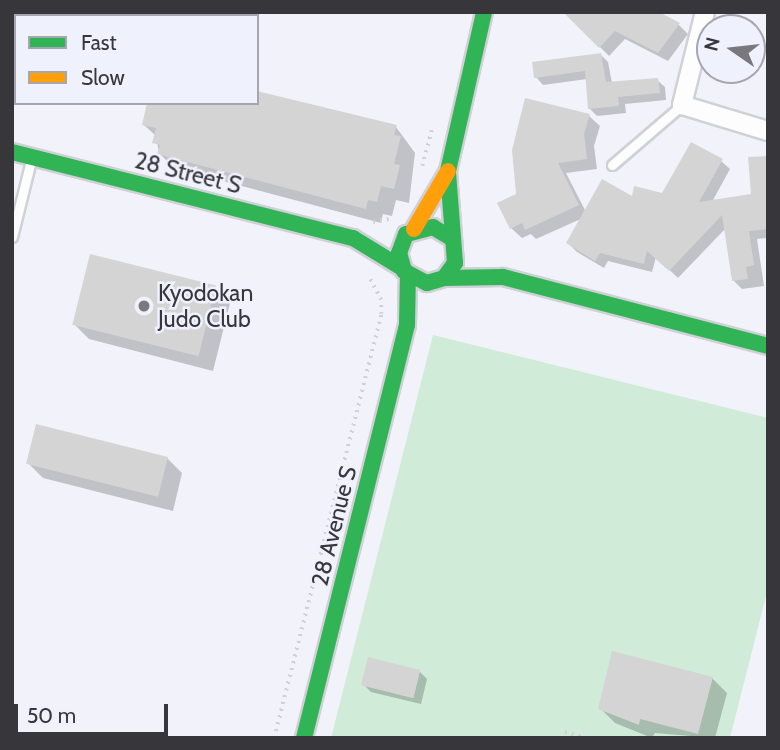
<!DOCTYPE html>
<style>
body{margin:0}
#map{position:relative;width:780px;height:750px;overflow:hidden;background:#f2f3fa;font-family:Cabin,sans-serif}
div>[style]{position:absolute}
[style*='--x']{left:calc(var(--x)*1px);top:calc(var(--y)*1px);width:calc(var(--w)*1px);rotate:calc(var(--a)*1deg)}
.green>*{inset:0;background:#d0ebd7}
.shadow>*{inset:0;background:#0003}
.building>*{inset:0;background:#d5d4d5;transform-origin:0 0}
.path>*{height:3.5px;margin-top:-1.75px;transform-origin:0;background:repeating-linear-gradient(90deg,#d1d1d4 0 2px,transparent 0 7px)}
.roads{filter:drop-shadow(2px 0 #d0d1d6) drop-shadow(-2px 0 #d0d1d6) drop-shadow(0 2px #d0d1d6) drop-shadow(0 -2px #d0d1d6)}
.lane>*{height:9px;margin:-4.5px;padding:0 4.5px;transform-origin:4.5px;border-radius:4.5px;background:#fdfdfe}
.street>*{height:18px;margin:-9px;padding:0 9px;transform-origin:9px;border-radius:9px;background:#fdfdfe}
.fast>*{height:16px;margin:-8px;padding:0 8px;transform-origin:8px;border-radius:8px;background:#30b455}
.slow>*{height:16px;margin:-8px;padding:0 8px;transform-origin:8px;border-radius:8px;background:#ff9f0a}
.dots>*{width:19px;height:19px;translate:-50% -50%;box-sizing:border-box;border:4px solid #eff1fd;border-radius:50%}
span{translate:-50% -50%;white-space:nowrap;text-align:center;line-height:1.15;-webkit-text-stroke:5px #eff1fd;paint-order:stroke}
.street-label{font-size:23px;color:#36363b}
.poi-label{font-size:23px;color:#36363b}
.left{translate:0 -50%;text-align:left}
.frame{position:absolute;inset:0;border:14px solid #36363b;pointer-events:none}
.legend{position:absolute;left:14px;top:14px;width:245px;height:91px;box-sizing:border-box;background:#eff1fd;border:2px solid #a5a6af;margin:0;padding:9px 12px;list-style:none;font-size:21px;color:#36363b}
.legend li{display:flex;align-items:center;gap:14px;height:35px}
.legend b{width:35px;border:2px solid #a5a6af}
.north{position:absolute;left:696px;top:14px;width:70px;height:70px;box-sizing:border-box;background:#eff1fd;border:2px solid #a5a6af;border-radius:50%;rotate:284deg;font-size:19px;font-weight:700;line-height:28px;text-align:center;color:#36363b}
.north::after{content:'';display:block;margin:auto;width:24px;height:32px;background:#78787e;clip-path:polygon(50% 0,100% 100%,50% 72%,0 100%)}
.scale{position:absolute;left:14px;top:704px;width:154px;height:32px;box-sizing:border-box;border:4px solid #36363b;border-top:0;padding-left:9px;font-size:21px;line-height:24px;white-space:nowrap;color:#36363b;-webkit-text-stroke:5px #eff1fd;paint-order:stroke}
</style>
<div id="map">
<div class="green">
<div style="clip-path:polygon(433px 335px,768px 418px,768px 588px,730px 738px,331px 738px)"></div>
</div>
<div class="shadow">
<div style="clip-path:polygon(565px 12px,678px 24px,688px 34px,668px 61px,625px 39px,609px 56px)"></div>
<div style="clip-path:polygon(601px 55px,608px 62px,612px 83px,657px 80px,665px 87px,666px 100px,625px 104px,626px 113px,597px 116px,589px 108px,587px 79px,543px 85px,536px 77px)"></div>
<div style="clip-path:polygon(589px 116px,600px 126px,594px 146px,597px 169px,566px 173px,586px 212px,663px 196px,721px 161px,730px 169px,712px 202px,753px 195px,768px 158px,768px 238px,757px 239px,764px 286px,742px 289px,733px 280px,726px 228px,678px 278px,656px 257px,652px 272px,608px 261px,604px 268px,577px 252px,568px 243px,583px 218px,536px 239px,531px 234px,522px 238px,511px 228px,518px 195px)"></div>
<div style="clip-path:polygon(144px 125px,396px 127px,415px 153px,409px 203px,396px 200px,392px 216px,383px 214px,381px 223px,174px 168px,159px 153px,156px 136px)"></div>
<div style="clip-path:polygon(215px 288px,230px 303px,213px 371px,89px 339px,74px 324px)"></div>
<div style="clip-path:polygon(167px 458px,182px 473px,173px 511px,43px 478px,28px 463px)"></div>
<div style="clip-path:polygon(420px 672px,427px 679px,421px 704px,371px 692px,363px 684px)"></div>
<div style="clip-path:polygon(712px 678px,727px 693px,715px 738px,655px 733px,652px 738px,615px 723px,600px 708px)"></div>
</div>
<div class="building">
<div style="clip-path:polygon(563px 12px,659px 12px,680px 23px,658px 53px,615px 31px,599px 48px)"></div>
<div style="clip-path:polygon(601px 53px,606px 82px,658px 78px,660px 93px,618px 97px,619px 106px,588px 109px,585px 71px,534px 78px,532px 62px)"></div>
<div style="clip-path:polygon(257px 91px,397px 125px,394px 135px,401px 136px,394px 164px,400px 165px,394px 189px,381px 186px,377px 202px,368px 200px,366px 209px,343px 203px,157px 154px,160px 145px,152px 143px,156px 128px,142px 125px,147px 103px,257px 103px)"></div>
<div style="clip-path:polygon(525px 98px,590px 114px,584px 134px,587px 159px,558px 163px,579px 205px,525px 230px,522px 223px,510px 229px,497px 203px,516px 194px,512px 150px)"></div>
<div style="clip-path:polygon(691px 142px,723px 159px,699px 202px,751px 194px,748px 157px,768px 156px,768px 229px,749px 231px,754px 265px,746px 267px,748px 279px,732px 281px,722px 215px,669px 271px,647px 251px,644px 264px,600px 253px,595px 261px,566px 243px,602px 179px,632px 196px,634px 186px,662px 193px)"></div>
<div style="left:90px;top:254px;width:130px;height:73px;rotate:14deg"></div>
<div style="left:36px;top:424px;width:136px;height:41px;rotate:14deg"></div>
<div style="clip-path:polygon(612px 651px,713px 677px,698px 734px,640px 719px,639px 725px,598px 709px)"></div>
<div style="left:368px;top:657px;width:54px;height:29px;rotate:14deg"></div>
</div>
<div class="path">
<div style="--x:422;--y:166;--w:38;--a:-75"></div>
<div style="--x:373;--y:222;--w:16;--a:-11"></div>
<div style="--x:565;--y:732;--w:22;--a:16"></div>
<div style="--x:274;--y:738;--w:437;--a:-75.8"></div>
<div style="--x:381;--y:314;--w:14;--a:-90"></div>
<div style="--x:381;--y:300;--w:26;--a:-118"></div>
</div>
<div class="roads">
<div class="lane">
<div style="--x:612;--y:165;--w:92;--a:-40.6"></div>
<div style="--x:12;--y:237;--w:79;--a:-76.1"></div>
</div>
<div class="street">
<div style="--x:705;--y:12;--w:96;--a:103.9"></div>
<div style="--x:682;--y:105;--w:90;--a:16.8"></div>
</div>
<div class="fast">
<div style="--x:12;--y:152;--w:352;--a:14.2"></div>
<div style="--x:353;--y:238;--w:57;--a:31.5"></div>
<div style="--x:451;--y:238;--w:21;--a:-149"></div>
<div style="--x:433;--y:227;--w:28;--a:165"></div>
<div style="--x:406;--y:234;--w:20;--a:110"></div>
<div style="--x:399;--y:253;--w:19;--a:74"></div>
<div style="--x:404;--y:271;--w:26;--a:28"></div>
<div style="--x:427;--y:283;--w:18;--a:-16"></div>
<div style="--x:444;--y:278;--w:19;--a:-54"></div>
<div style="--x:455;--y:263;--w:92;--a:-94.4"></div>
<div style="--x:448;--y:171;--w:163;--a:-77.2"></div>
<div style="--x:444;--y:278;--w:59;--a:-1"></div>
<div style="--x:503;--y:277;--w:274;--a:14.6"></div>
<div style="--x:304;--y:738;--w:426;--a:-76"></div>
<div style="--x:407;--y:325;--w:50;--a:-88.9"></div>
</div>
<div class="slow">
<div style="--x:414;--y:229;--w:67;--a:-59.6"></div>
</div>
</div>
<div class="dots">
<div style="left:144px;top:306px;background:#78787e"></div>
</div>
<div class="street-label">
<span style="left:188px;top:173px;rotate:14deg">28 Street S</span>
<span style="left:334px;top:526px;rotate:-76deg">28 Avenue S</span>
</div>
<div class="poi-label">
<span class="left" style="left:158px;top:306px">Kyodokan<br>Judo Club</span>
</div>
<div class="frame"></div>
<ul class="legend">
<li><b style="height:9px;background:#30b455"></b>Fast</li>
<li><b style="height:9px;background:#ff9f0a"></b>Slow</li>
</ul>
<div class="north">N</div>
<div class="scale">50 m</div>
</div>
